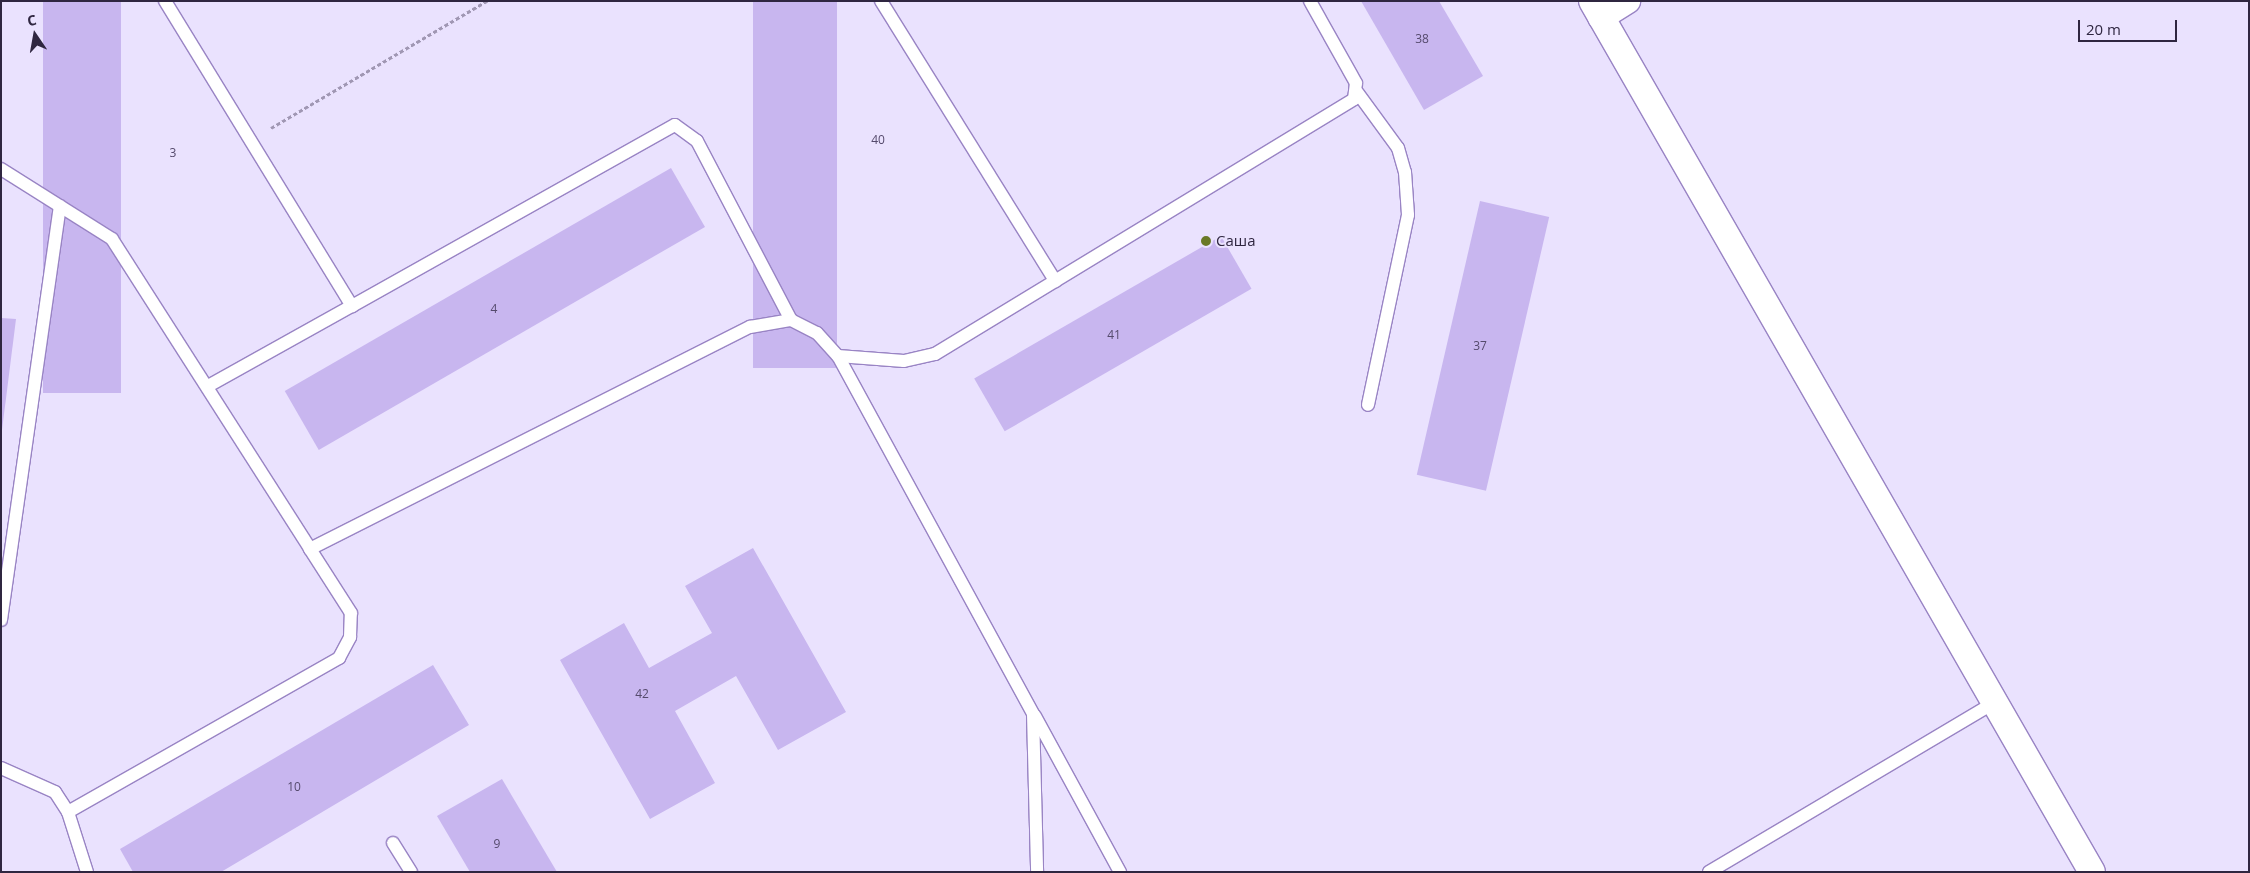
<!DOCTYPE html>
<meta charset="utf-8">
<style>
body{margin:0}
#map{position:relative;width:2250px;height:873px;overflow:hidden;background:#eae2fe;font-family:"Open Sans",sans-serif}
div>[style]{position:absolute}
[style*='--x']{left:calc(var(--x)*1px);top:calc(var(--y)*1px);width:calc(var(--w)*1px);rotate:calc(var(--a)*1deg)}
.building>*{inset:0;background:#c8b6ef;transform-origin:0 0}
.path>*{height:3px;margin-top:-1.5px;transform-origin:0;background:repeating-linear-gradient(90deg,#a097b3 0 4px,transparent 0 6.5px)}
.roads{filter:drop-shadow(1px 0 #9984c4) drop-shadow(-1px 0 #9984c4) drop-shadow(0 1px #9984c4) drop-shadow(0 -1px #9984c4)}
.service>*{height:12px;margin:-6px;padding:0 6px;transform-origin:6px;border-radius:6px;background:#fff}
.minor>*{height:26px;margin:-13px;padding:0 13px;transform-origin:13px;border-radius:13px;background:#fff}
.dots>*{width:14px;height:14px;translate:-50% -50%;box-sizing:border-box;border:2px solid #eae2fe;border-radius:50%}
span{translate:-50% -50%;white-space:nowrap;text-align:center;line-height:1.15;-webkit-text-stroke:4px #eae2fe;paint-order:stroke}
.number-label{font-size:12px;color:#554a6c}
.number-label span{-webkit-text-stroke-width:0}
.poi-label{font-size:15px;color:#2f2640}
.left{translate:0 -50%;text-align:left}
.frame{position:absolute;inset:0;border:2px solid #2f2640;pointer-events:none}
.north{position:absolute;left:10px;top:10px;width:50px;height:50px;-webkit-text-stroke:4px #eae2fe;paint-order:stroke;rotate:348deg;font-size:14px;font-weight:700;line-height:20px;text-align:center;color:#2f2640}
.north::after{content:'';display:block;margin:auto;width:18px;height:22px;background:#2f2640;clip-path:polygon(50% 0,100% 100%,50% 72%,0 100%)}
.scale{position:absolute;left:2078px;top:20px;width:99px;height:22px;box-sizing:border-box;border:2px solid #2f2640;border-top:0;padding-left:6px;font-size:15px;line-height:18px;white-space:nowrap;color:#2f2640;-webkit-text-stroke:4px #eae2fe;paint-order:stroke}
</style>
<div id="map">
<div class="building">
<div style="left:43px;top:1px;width:78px;height:392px"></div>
<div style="left:753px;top:1px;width:84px;height:367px"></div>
<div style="clip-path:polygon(1361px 1px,1439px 1px,1483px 76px,1424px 110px)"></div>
<div style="left:671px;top:168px;width:68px;height:446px;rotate:60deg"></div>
<div style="left:1480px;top:201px;width:71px;height:281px;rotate:13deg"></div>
<div style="left:1221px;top:236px;width:61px;height:285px;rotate:60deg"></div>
<div style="clip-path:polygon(1px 318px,16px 319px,2px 430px,1px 430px)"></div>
<div style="clip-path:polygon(753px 548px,846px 712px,778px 750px,736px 676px,675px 711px,715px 783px,650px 819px,560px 660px,624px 623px,649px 668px,712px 633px,685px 586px)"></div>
<div style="clip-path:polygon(433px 665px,469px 725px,221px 872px,133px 872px,120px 849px)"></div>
<div style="clip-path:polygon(502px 779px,557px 872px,470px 872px,437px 816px)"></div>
</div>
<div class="path">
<div style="--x:271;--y:128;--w:251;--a:-30.5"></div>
</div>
<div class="roads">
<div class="service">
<div style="--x:165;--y:1;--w:358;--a:58.5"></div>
<div style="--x:352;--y:306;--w:370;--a:-29.3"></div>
<div style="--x:675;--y:125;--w:27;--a:36"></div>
<div style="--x:697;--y:141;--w:202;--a:62.3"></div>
<div style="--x:881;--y:1;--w:330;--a:58.1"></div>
<div style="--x:1357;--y:92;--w:69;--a:53.8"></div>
<div style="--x:1398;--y:148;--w:25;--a:74"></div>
<div style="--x:1405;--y:172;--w:43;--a:86"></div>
<div style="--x:1408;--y:215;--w:194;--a:101.9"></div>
<div style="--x:1;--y:169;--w:131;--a:32.2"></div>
<div style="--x:112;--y:239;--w:368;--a:57.4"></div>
<div style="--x:310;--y:549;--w:493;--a:-26.8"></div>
<div style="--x:750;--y:327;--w:42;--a:-9.7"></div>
<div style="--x:791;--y:320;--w:29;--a:27"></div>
<div style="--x:817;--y:333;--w:31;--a:48"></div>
<div style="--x:838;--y:356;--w:408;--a:61.4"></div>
<div style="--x:1033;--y:714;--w:158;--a:88.5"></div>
<div style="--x:838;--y:356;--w:66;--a:4.3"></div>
<div style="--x:904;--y:361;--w:32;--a:-13"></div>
<div style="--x:935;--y:354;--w:490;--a:-31.3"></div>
<div style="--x:1354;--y:99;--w:16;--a:-83"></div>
<div style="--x:1356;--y:83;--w:94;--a:-119.3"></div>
<div style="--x:208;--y:386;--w:165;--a:-29.1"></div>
<div style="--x:1;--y:620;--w:418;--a:-81.9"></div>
<div style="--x:1035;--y:716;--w:178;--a:61.4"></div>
<div style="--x:1;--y:768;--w:59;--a:24"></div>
<div style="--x:55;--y:792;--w:24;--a:57"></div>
<div style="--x:393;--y:843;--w:34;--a:58"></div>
<div style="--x:87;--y:872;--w:63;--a:-107.6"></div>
<div style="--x:68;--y:812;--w:312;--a:-29.6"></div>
<div style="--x:339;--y:658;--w:24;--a:-62"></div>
<div style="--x:350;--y:637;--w:24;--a:-88"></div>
<div style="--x:351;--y:613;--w:76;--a:-122.6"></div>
<div style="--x:1709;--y:872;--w:333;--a:-30.7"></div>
</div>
<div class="minor">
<div style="--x:1592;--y:1;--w:1004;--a:60.14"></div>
<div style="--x:1601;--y:17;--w:31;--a:-32"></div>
</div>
</div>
<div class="dots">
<div style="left:1206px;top:241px;background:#6a7927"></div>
</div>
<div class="number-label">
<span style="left:1422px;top:39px">38</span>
<span style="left:878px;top:140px">40</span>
<span style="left:173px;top:153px">3</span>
<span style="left:494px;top:309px">4</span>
<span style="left:1114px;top:335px">41</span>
<span style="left:1480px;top:346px">37</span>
<span style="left:642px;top:694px">42</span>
<span style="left:294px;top:787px">10</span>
<span style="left:497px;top:844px">9</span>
</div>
<div class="poi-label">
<span class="left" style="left:1216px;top:241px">Саша</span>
</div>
<div class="frame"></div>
<div class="north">С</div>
<div class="scale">20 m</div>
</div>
